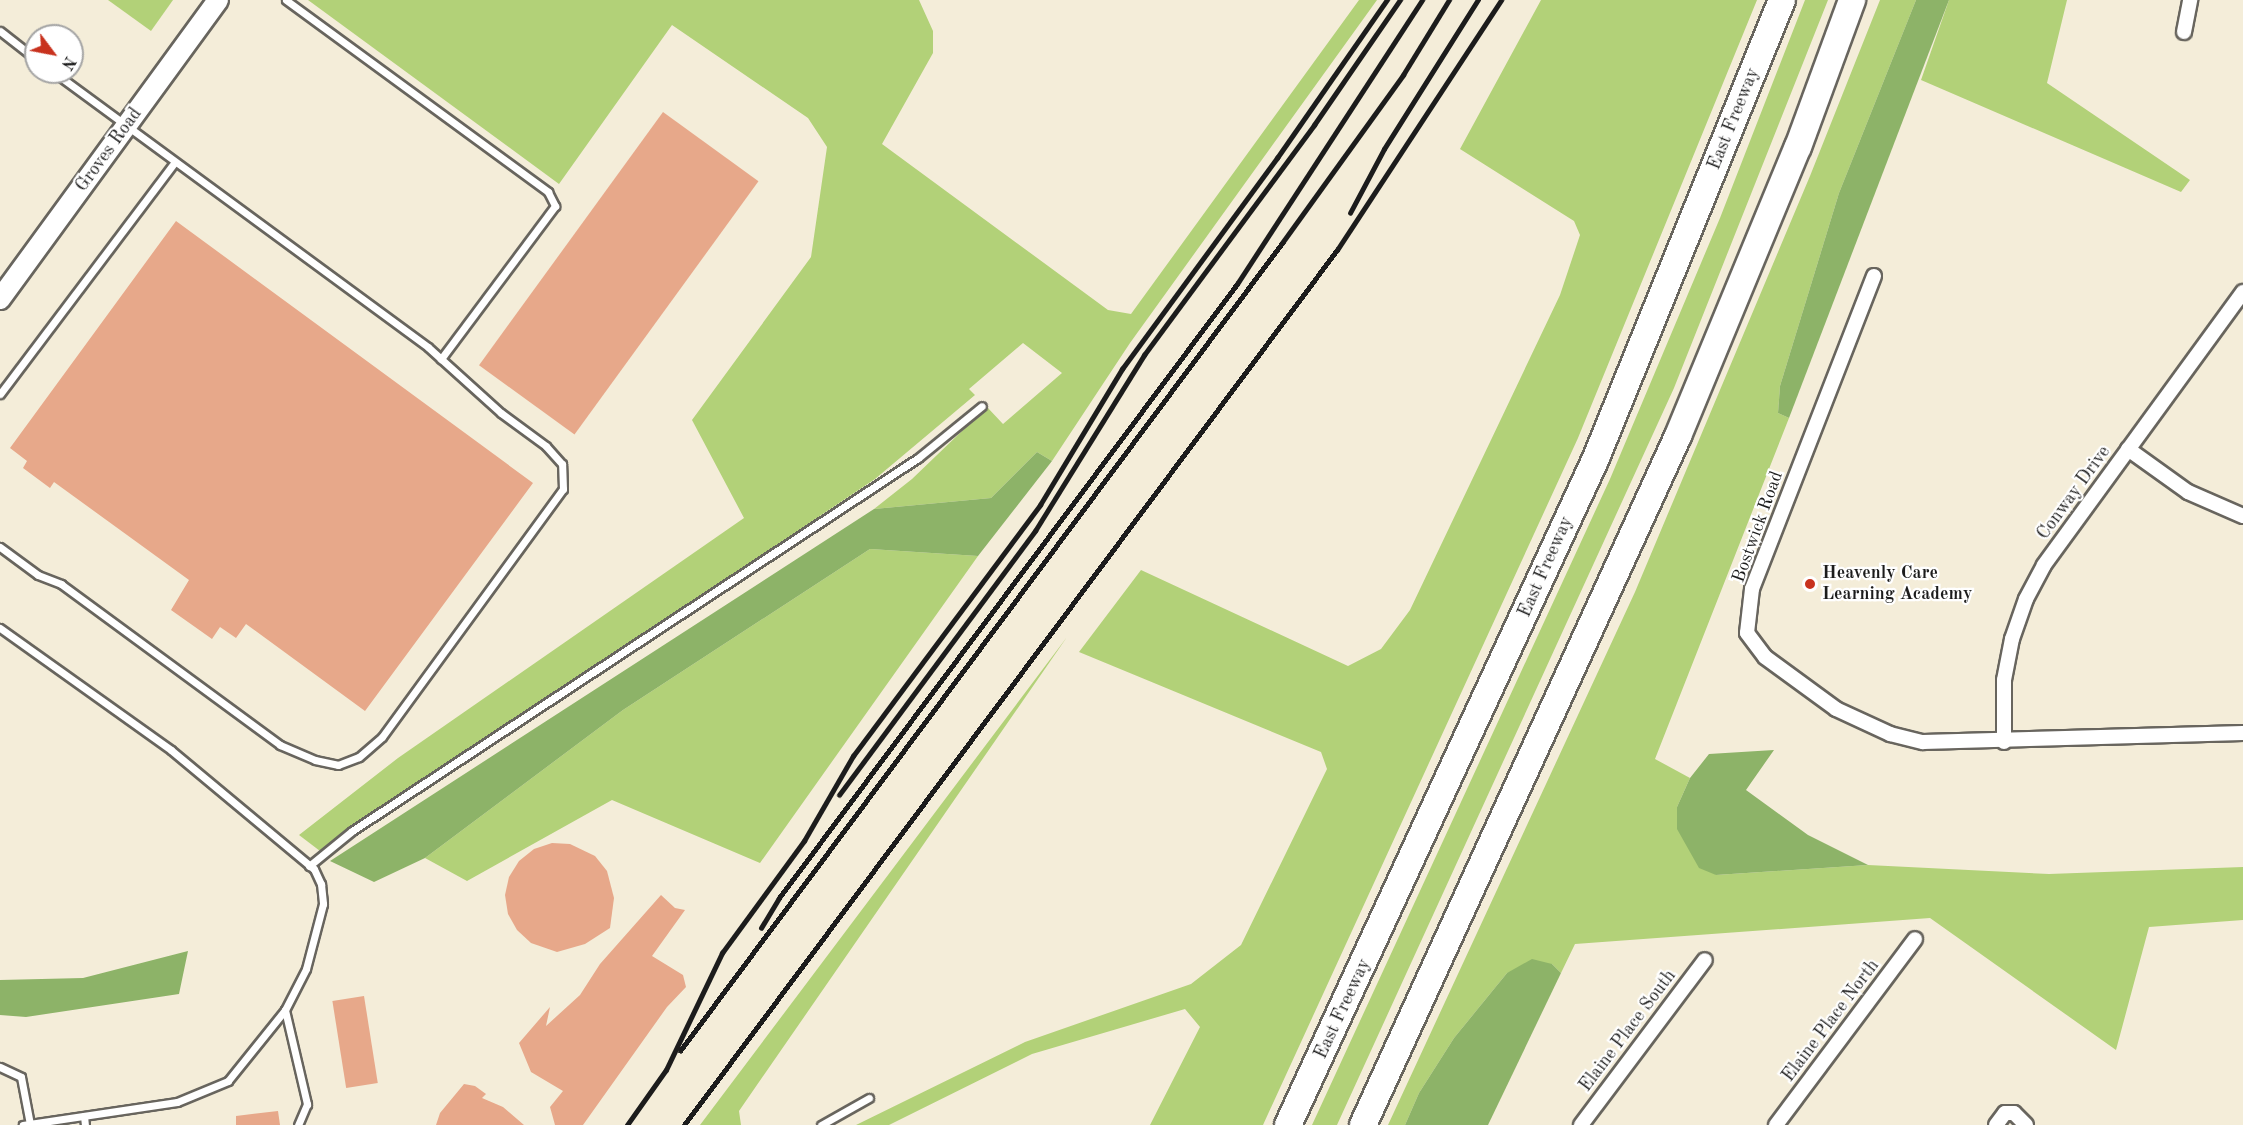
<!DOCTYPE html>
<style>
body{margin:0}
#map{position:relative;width:2243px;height:1125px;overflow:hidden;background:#f4edd9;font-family:"Old Standard TT",serif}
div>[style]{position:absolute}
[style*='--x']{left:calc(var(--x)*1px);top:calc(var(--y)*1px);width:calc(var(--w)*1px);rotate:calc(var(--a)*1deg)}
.green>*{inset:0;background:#b2d178}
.forest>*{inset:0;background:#8db368}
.building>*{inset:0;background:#e7a88a;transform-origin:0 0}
.roads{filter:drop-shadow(2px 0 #68655e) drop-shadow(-2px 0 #68655e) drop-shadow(0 2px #68655e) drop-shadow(0 -2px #68655e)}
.lane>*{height:7px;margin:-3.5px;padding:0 3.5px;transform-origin:3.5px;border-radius:3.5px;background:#fff}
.street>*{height:14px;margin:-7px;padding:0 7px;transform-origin:7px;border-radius:7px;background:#fff}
.secondary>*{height:20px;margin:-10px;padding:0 10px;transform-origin:10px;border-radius:10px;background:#fff}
.highway>*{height:26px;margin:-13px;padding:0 13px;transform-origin:13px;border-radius:13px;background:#fff}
.rail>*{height:4.5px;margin:-2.25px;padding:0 2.25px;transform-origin:2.25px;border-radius:2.25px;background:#1c1c1c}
.dots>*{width:16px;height:16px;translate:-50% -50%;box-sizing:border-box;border:3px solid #fff;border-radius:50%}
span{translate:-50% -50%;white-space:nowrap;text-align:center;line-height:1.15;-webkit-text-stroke:4.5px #fff;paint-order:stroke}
.street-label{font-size:18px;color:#1c1c1c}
.poi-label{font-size:18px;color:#1c1c1c;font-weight:700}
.left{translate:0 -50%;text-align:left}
.north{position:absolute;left:24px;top:24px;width:60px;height:60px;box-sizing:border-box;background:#fff;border:2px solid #a4a4a4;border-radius:50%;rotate:122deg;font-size:16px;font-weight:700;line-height:24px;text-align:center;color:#1c1c1c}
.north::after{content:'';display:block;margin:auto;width:21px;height:27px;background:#c8321e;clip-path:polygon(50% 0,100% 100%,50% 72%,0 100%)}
</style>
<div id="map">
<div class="green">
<div style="clip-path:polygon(108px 0,173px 0,151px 31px)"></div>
<div style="clip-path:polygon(308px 0,919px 0,933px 31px,933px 53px,882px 144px,1108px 310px,1131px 314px,1359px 0,1377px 0,1130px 343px,1052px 461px,1037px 452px,991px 498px,874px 509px,912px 479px,987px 407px,1003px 424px,1062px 373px,1023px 343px,969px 389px,975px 395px,875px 479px,320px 851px,299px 835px,398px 758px,744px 518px,692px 420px,811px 257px,827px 147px,808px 118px,672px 25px,559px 184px)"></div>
<div style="clip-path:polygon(1541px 0,1757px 0,1578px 438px,1263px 1125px,1150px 1125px,1200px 1027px,1185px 1009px,1032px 1054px,889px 1125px,856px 1125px,1025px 1042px,1191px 984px,1241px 945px,1327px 769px,1321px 752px,1079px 652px,1141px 570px,1348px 666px,1381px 649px,1410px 610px,1560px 295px,1580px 235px,1574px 221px,1460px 149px)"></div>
<div style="clip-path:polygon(1805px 0,1828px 0,1674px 388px,1337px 1125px,1312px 1125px,1610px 479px,1720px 218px)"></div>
<div style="clip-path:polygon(1880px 0,1916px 0,1839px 193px,1780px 386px,1778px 413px,1789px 418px,1655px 759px,1690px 778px,1677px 807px,1716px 875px,1868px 865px,2049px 874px,2243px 867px,2243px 920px,2149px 927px,2116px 1050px,1930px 918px,1575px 944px,1561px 973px,1552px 964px,1507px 973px,1454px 1038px,1419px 1093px,1405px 1125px,1388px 1125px,1635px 592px,1810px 176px)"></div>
<div style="clip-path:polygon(1949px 0,2067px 0,2047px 83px,2190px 180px,2181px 192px,1921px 80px)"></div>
<div style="clip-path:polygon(870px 549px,978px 556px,760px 863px,612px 800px,467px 881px,425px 858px,623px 710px)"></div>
<div style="clip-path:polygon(1067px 637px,739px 1111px,741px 1125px,700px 1125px)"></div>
</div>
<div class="forest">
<div style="clip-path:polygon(1916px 0,1949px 0,1789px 418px,1778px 413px,1780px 386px,1839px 193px)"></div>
<div style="clip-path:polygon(1037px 452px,1052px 461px,978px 556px,870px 549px,623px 710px,425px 858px,374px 882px,330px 861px,874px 509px,991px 498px)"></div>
<div style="clip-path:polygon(1774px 750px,1746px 790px,1808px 835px,1868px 865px,1716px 875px,1699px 868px,1677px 829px,1677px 807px,1690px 778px,1709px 754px)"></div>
<div style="clip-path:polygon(188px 951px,179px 994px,26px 1017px,0 1015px,0 980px,83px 978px)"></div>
<div style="clip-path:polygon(1532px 959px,1552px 964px,1561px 973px,1488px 1125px,1405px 1125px,1419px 1093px,1454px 1038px,1507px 973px)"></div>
</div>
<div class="building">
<div style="left:663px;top:112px;width:118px;height:313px;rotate:36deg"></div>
<div style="clip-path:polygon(176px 221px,533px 483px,365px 711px,246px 624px,236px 638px,220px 627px,212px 639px,171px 610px,189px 580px,54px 482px,50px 488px,23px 468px,27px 461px,10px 448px)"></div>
<div style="clip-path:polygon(552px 843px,570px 844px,595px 856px,607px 871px,614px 898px,610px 928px,585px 944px,557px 952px,531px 943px,517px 930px,508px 914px,505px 895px,509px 877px,519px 861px,534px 849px)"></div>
<div style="clip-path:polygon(661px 895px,675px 908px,685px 910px,652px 956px,683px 975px,686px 987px,667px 1007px,583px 1125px,555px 1125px,550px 1107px,563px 1091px,531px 1072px,519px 1043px,550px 1007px,546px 1026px,580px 995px,600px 964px)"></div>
<div style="left:364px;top:996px;width:88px;height:32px;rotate:81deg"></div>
<div style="clip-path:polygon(464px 1084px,475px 1086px,486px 1094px,482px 1098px,503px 1107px,524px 1125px,436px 1125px,440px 1113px)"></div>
<div style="clip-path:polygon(278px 1111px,280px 1125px,236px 1125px,236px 1116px)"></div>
</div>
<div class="roads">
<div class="lane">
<div style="--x:286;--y:0;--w:325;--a:36.2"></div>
<div style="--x:548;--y:192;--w:16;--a:63"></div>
<div style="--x:555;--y:206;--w:191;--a:126.7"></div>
<div style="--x:0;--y:31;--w:46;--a:37.9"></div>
<div style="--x:0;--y:394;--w:289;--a:-53"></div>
<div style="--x:0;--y:547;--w:47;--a:36.4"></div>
<div style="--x:38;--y:575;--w:25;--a:21"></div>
<div style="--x:61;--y:584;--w:272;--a:36.3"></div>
<div style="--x:280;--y:745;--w:38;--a:23"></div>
<div style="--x:315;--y:760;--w:24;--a:12"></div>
<div style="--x:338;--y:765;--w:22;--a:-21"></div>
<div style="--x:359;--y:757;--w:30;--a:-41"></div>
<div style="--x:382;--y:737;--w:307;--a:-53.9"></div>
<div style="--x:563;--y:489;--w:25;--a:-92"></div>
<div style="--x:562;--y:464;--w:24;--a:-132"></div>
<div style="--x:546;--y:446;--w:56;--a:-143.7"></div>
<div style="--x:501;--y:413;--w:98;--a:-137.9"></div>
<div style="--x:428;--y:347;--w:465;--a:-143.7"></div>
<div style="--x:0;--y:628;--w:210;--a:35.5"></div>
<div style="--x:171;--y:750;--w:186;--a:39.8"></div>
<div style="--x:314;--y:869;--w:17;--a:65"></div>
<div style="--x:321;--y:884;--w:20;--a:84"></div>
<div style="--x:323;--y:904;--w:67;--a:104.7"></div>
<div style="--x:306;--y:969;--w:46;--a:117.1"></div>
<div style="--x:285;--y:1010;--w:91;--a:128.8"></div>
<div style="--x:228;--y:1081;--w:55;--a:157.6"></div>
<div style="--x:177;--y:1102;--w:156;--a:171.5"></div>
<div style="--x:309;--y:866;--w:55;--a:-39.1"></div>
<div style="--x:352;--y:831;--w:678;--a:-33.39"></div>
<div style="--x:918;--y:458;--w:82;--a:-39.1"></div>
<div style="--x:285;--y:1010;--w:97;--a:76.8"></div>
<div style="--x:307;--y:1104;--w:23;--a:113"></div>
<div style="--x:0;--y:1067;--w:23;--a:25"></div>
<div style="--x:21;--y:1077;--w:48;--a:79.2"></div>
<div style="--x:84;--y:1116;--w:9;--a:84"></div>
<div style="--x:821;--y:1125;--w:55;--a:-29.4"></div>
</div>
<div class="street">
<div style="--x:2184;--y:32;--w:33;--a:-79"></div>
<div style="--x:1874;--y:276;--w:336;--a:111.3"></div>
<div style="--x:1752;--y:589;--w:44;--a:96.5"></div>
<div style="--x:1747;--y:633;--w:30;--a:53"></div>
<div style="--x:1765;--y:657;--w:88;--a:36.2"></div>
<div style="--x:1836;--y:709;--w:60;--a:24.8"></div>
<div style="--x:1890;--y:734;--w:34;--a:14"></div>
<div style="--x:1923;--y:742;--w:320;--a:-1.6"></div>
<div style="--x:2128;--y:449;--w:74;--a:35.6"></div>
<div style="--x:2188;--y:492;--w:60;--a:23.6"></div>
<div style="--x:2004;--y:742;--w:62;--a:-90"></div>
<div style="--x:2004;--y:680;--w:42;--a:-79"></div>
<div style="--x:2012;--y:639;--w:42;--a:-70.7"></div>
<div style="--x:2026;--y:599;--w:38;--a:-62"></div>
<div style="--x:2044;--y:565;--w:338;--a:-53.9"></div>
<div style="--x:1581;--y:1125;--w:206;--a:-53.1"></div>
<div style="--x:1776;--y:1125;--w:232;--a:-53.2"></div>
<div style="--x:1996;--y:1125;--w:15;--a:-53"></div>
<div style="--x:2005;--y:1113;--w:9;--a:0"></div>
<div style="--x:2014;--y:1113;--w:17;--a:45"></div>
</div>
<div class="secondary">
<div style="--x:0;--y:299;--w:370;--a:-53.9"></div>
</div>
<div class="highway">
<div style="--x:1288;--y:1125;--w:735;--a:-65.21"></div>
<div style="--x:1596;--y:458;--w:494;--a:-67.9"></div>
<div style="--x:1363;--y:1125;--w:758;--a:-65.43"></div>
<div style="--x:1678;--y:436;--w:313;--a:-67.5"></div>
<div style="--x:1798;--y:147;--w:157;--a:-69.8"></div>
</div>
</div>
<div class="rail">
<div style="--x:1350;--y:213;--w:72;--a:-62"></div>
<div style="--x:1384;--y:149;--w:176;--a:-57.8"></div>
<div style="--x:839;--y:795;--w:329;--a:-53.4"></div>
<div style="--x:1035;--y:531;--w:207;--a:-58.2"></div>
<div style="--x:1144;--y:355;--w:286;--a:-53.5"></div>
<div style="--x:1314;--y:125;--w:152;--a:-55.5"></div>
<div style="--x:761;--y:928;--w:35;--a:-59"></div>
<div style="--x:779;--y:898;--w:766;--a:-53.28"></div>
<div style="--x:1237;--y:284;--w:339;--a:-56.9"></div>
<div style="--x:680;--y:1051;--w:1008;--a:-53.31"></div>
<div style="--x:1282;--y:243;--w:207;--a:-54.2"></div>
<div style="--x:1403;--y:75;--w:88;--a:-58.5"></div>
<div style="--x:627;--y:1125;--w:67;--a:-54.7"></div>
<div style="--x:666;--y:1070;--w:130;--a:-64.4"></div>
<div style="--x:722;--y:953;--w:139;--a:-53.8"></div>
<div style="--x:804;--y:841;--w:98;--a:-60"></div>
<div style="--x:853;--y:756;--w:313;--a:-53.3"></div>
<div style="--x:1040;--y:505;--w:159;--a:-58.9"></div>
<div style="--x:1122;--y:369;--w:262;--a:-53.7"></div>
<div style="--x:1277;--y:158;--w:193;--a:-55.2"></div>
<div style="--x:684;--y:1125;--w:1092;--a:-53.27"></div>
<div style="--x:1337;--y:250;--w:299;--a:-56.7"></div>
</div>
<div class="dots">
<div style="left:1810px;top:584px;background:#c8321e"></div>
</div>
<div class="street-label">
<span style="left:1734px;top:119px;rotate:-68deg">East Freeway</span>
<span style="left:109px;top:150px;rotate:-54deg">Groves Road</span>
<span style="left:2074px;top:493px;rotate:-54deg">Conway Drive</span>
<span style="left:1758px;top:527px;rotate:-70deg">Bostwick Road</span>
<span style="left:1546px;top:567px;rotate:-66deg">East Freeway</span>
<span style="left:1343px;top:1009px;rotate:-65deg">East Freeway</span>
<span style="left:1831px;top:1021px;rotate:-53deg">Elaine Place North</span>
<span style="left:1628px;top:1031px;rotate:-53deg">Elaine Place South</span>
</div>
<div class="poi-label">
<span class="left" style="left:1822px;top:584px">Heavenly Care<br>Learning Academy</span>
</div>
<div class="north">N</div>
</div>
